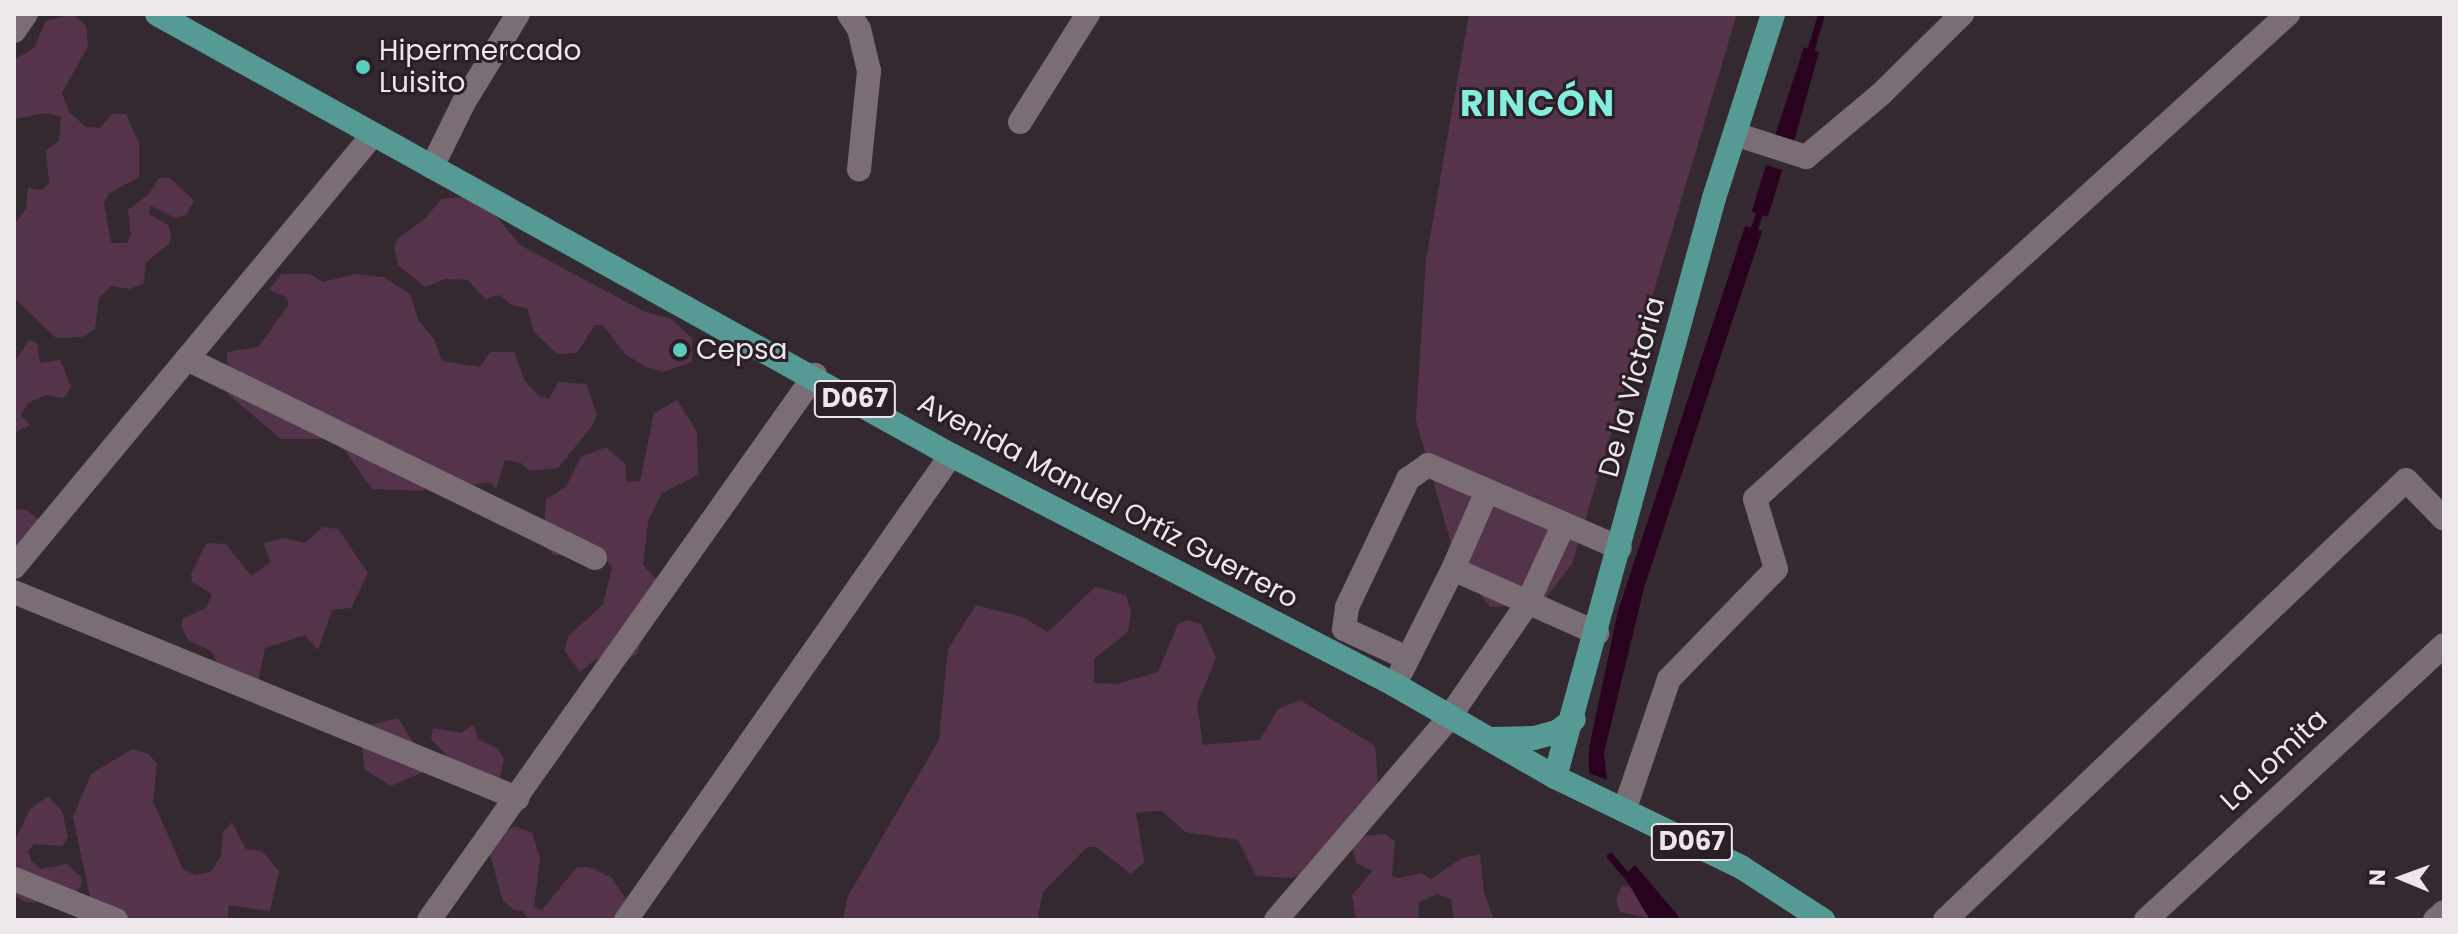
<!DOCTYPE html>
<meta charset="utf-8">
<style>
body{margin:0}
#map{position:relative;width:2458px;height:934px;overflow:hidden;background:#342930;font-family:Poppins,sans-serif}
div>[style]{position:absolute}
[style*='--x']{left:calc(var(--x)*1px);top:calc(var(--y)*1px);width:calc(var(--w)*1px);rotate:calc(var(--a)*1deg)}
.green>*{inset:0;background:#55334b}
.water>*{inset:0;background:#290220;transform-origin:0 0}
.pier>*{inset:0;background:#342930}
.stream>*{height:7px;margin:-3.5px;padding:0 3.5px;transform-origin:3.5px;border-radius:3.5px;background:#290220}
.minor>*{height:24px;margin:-12px;padding:0 12px;transform-origin:12px;border-radius:12px;background:#7a6d75}
.major>*{height:24px;margin:-12px;padding:0 12px;transform-origin:12px;border-radius:12px;background:#559a94}
.dots>*{width:22px;height:22px;translate:-50% -50%;box-sizing:border-box;border:4px solid #2a1f26;border-radius:50%}
span{translate:-50% -50%;white-space:nowrap;text-align:center;line-height:1.15;-webkit-text-stroke:6px #2a1f26;paint-order:stroke}
.shield-label span{padding:2px 6px;background:#2a1f26;border:2px solid;border-radius:6px;-webkit-text-stroke-width:0}
.shield-label{font-size:26px;color:#ede6ea;font-weight:700}
.poi-label{font-size:28px;color:#ede6ea}
.left{translate:0 -50%;text-align:left}
.street-label{font-size:28px;color:#ede6ea}
.district-label{font-size:36px;color:#85eddf;font-weight:700;letter-spacing:2px}
.frame{position:absolute;inset:0;border:16px solid #ede6ea;pointer-events:none}
.north{position:absolute;left:2362px;top:838px;width:80px;height:80px;-webkit-text-stroke:6px #2a1f26;paint-order:stroke;rotate:271deg;font-size:22px;font-weight:700;line-height:32px;text-align:center;color:#ede6ea}
.north::after{content:'';display:block;margin:auto;width:28px;height:36px;background:#ede6ea;clip-path:polygon(50% 0,100% 100%,50% 72%,0 100%)}
</style>
<div id="map">
<div class="green">
<div style="clip-path:polygon(73px 14px,86px 26px,88px 46px,62px 93px,69px 112px,86px 127px,100px 128px,112px 114px,126px 114px,139px 143px,139px 177px,108px 194px,104px 204px,111px 243px,127px 243px,131px 235px,128px 210px,149px 194px,159px 178px,170px 178px,194px 201px,186px 215px,175px 218px,151px 206px,149px 214px,168px 225px,171px 235px,169px 244px,146px 262px,144px 283px,130px 289px,111px 286px,99px 298px,95px 329px,82px 337px,56px 338px,14px 298px,14px 224px,26px 209px,28px 188px,42px 190px,49px 183px,46px 150px,59px 141px,61px 117px,46px 113px,14px 119px,14px 60px,34px 48px,46px 21px)"></div>
<div style="clip-path:polygon(1469px 14px,1737px 14px,1572px 564px,1541px 604px,1490px 607px,1457px 565px,1416px 420px,1426px 260px)"></div>
<div style="clip-path:polygon(464px 197px,495px 215px,520px 245px,643px 311px,671px 319px,692px 338px,692px 362px,663px 372px,646px 367px,625px 354px,603px 325px,595px 325px,577px 353px,557px 354px,534px 332px,527px 308px,511px 305px,500px 295px,485px 299px,468px 280px,445px 279px,425px 287px,398px 265px,394px 247px,398px 238px,425px 219px,441px 199px)"></div>
<div style="clip-path:polygon(281px 274px,309px 274px,323px 282px,355px 274px,383px 277px,410px 294px,418px 320px,434px 339px,442px 361px,480px 367px,490px 352px,514px 352px,525px 381px,539px 396px,549px 399px,558px 382px,586px 384px,597px 415px,592px 426px,558px 468px,530px 471px,521px 463px,505px 460px,496px 489px,490px 482px,466px 486px,445px 472px,422px 491px,372px 489px,345px 451px,328px 439px,281px 439px,229px 395px,227px 352px,258px 347px,289px 304px,286px 297px,269px 290px)"></div>
<div style="clip-path:polygon(29px 340px,37px 343px,40px 363px,60px 360px,71px 387px,64px 398px,46px 395px,28px 403px,21px 415px,30px 425px,14px 433px,14px 363px)"></div>
<div style="clip-path:polygon(677px 400px,697px 432px,698px 475px,662px 493px,648px 521px,643px 565px,660px 583px,637px 654px,622px 663px,608px 656px,595px 660px,580px 672px,564px 650px,569px 635px,603px 605px,612px 568px,602px 554px,554px 555px,543px 545px,546px 499px,566px 487px,581px 457px,606px 447px,625px 464px,627px 482px,640px 481px,654px 413px)"></div>
<div style="clip-path:polygon(14px 509px,27px 510px,38px 519px,38px 527px,14px 550px)"></div>
<div style="clip-path:polygon(323px 527px,338px 529px,368px 573px,351px 608px,332px 610px,318px 650px,305px 635px,265px 648px,258px 682px,222px 671px,211px 651px,189px 641px,182px 628px,182px 619px,206px 608px,212px 594px,192px 582px,191px 574px,204px 548px,207px 543px,226px 544px,251px 576px,271px 562px,263px 543px,285px 538px,305px 543px)"></div>
<div style="clip-path:polygon(1095px 587px,1126px 595px,1131px 612px,1128px 632px,1094px 659px,1094px 683px,1117px 684px,1158px 672px,1178px 624px,1187px 620px,1201px 624px,1216px 658px,1197px 704px,1203px 745px,1260px 740px,1278px 709px,1300px 700px,1375px 746px,1378px 781px,1372px 798px,1321px 871px,1290px 878px,1256px 876px,1238px 840px,1185px 832px,1162px 811px,1150px 811px,1136px 813px,1144px 862px,1131px 874px,1096px 847px,1087px 847px,1043px 892px,1037px 920px,843px 920px,848px 896px,939px 740px,948px 649px,976px 605px,1022px 617px,1048px 632px)"></div>
<div style="clip-path:polygon(398px 718px,424px 760px,421px 773px,391px 786px,365px 770px,361px 741px,370px 725px)"></div>
<div style="clip-path:polygon(473px 725px,479px 740px,497px 748px,504px 759px,500px 778px,451px 760px,431px 739px,433px 728px,461px 733px)"></div>
<div style="clip-path:polygon(132px 749px,149px 754px,157px 764px,153px 801px,183px 869px,195px 875px,210px 872px,221px 856px,223px 832px,232px 822px,246px 849px,262px 851px,279px 871px,270px 911px,229px 905px,228px 920px,101px 920px,91px 902px,73px 817px,91px 774px)"></div>
<div style="clip-path:polygon(48px 796px,62px 811px,68px 837px,62px 846px,34px 844px,28px 851px,32px 862px,41px 869px,67px 864px,82px 878px,81px 887px,74px 895px,45px 891px,36px 903px,26px 902px,14px 895px,14px 842px,30px 809px)"></div>
<div style="clip-path:polygon(515px 826px,532px 833px,540px 857px,534px 907px,542px 910px,577px 867px,589px 867px,611px 877px,640px 920px,529px 920px,523px 911px,514px 910px,503px 901px,486px 840px)"></div>
<div style="clip-path:polygon(1385px 834px,1395px 842px,1392px 876px,1399px 878px,1421px 873px,1431px 879px,1462px 858px,1480px 854px,1484px 892px,1494px 920px,1454px 920px,1451px 899px,1437px 894px,1419px 902px,1418px 920px,1356px 920px,1352px 896px,1372px 871px,1356px 863px,1351px 842px,1359px 836px)"></div>
<div style="clip-path:polygon(1622px 886px,1645px 888px,1660px 920px,1620px 912px,1616px 899px)"></div>
</div>
<div class="water">
<div style="clip-path:polygon(1804px 47px,1819px 52px,1792px 148px,1773px 142px)"></div>
<div style="left:1766px;top:165px;width:17px;height:49px;rotate:17deg"></div>
<div style="clip-path:polygon(1745px 226px,1762px 231px,1644px 588px,1604px 753px,1607px 780px,1589px 773px,1589px 748px,1618px 611px)"></div>
<div style="clip-path:polygon(1635px 865px,1679px 917px,1675px 920px,1650px 920px,1624px 876px)"></div>
</div>
<div class="pier">
<div style="clip-path:polygon(1582px 825px,1629px 845px,1631px 851px,1626px 857px,1578px 831px)"></div>
</div>
<div class="stream">
<div style="--x:1808;--y:58;--w:46;--a:-73.5"></div>
<div style="--x:1752;--y:235;--w:31;--a:-73"></div>
<div style="--x:1610;--y:856;--w:31;--a:50"></div>
</div>
<div class="minor">
<div style="--x:849;--y:14;--w:18;--a:56"></div>
<div style="--x:859;--y:29;--w:43;--a:76.6"></div>
<div style="--x:869;--y:71;--w:99;--a:95.8"></div>
<div style="--x:14;--y:31;--w:21;--a:-55"></div>
<div style="--x:1020;--y:122;--w:128;--a:-57.8"></div>
<div style="--x:1735;--y:134;--w:75;--a:17.9"></div>
<div style="--x:1806;--y:157;--w:98;--a:-40"></div>
<div style="--x:1881;--y:94;--w:114;--a:-44.6"></div>
<div style="--x:432;--y:167;--w:72;--a:-63.8"></div>
<div style="--x:464;--y:102;--w:103;--a:-58.5"></div>
<div style="--x:187;--y:359;--w:454;--a:26"></div>
<div style="--x:14;--y:567;--w:560;--a:-50.29"></div>
<div style="--x:1453;--y:569;--w:85;--a:-66.4"></div>
<div style="--x:14;--y:592;--w:544;--a:22.27"></div>
<div style="--x:1407;--y:658;--w:69;--a:-155.3"></div>
<div style="--x:1344;--y:629;--w:22;--a:-82"></div>
<div style="--x:1347;--y:607;--w:142;--a:-64.5"></div>
<div style="--x:1408;--y:479;--w:24;--a:-35"></div>
<div style="--x:1428;--y:465;--w:209;--a:23.4"></div>
<div style="--x:1401;--y:672;--w:115;--a:-63.2"></div>
<div style="--x:1453;--y:569;--w:158;--a:24"></div>
<div style="--x:1625;--y:808;--w:136;--a:-71.2"></div>
<div style="--x:1669;--y:679;--w:153;--a:-45.8"></div>
<div style="--x:1776;--y:569;--w:73;--a:-106.7"></div>
<div style="--x:1755;--y:499;--w:721;--a:-42.3"></div>
<div style="--x:14;--y:879;--w:110;--a:21.9"></div>
<div style="--x:429;--y:920;--w:668;--a:-54.69"></div>
<div style="--x:626;--y:920;--w:567;--a:-55.05"></div>
<div style="--x:1276;--y:920;--w:265;--a:-49.4"></div>
<div style="--x:1448;--y:719;--w:140;--a:-55.5"></div>
<div style="--x:1527;--y:604;--w:88;--a:-65.2"></div>
<div style="--x:1945;--y:920;--w:637;--a:-43.66"></div>
<div style="--x:2406;--y:480;--w:54;--a:45.7"></div>
<div style="--x:2146;--y:920;--w:405;--a:-42.7"></div>
<div style="--x:2435;--y:920;--w:12;--a:-42"></div>
</div>
<div class="major">
<div style="--x:157;--y:14;--w:908;--a:29.05"></div>
<div style="--x:951;--y:455;--w:500;--a:27.38"></div>
<div style="--x:1395;--y:685;--w:185;--a:29.9"></div>
<div style="--x:1555;--y:777;--w:207;--a:25.8"></div>
<div style="--x:1741;--y:867;--w:98;--a:32.9"></div>
<div style="--x:1490;--y:739;--w:44;--a:-1.3"></div>
<div style="--x:1534;--y:738;--w:24;--a:-15"></div>
<div style="--x:1557;--y:732;--w:21;--a:-37"></div>
<div style="--x:1555;--y:777;--w:600;--a:-74.64"></div>
<div style="--x:1714;--y:198;--w:193;--a:-72.2"></div>
</div>
<div class="dots">
<div style="left:363px;top:67px;background:#59cebf"></div>
<div style="left:680px;top:350px;background:#59cebf"></div>
</div>
<div class="shield-label">
<span style="left:855px;top:399px">D067</span>
<span style="left:1692px;top:842px">D067</span>
</div>
<div class="poi-label">
<span class="left" style="left:379px;top:67px">Hipermercado<br>Luisito</span>
<span class="left" style="left:696px;top:350px">Cepsa</span>
</div>
<div class="street-label">
<span style="left:1632px;top:387px;rotate:-75deg">De la Victoria</span>
<span style="left:1108px;top:501px;rotate:28deg">Avenida Manuel Ortíz Guerrero</span>
<span style="left:2274px;top:760px;rotate:-43deg">La Lomita</span>
</div>
<div class="district-label">
<span style="left:1538px;top:104px">RINCÓN</span>
</div>
<div class="frame"></div>
<div class="north">N</div>
</div>
